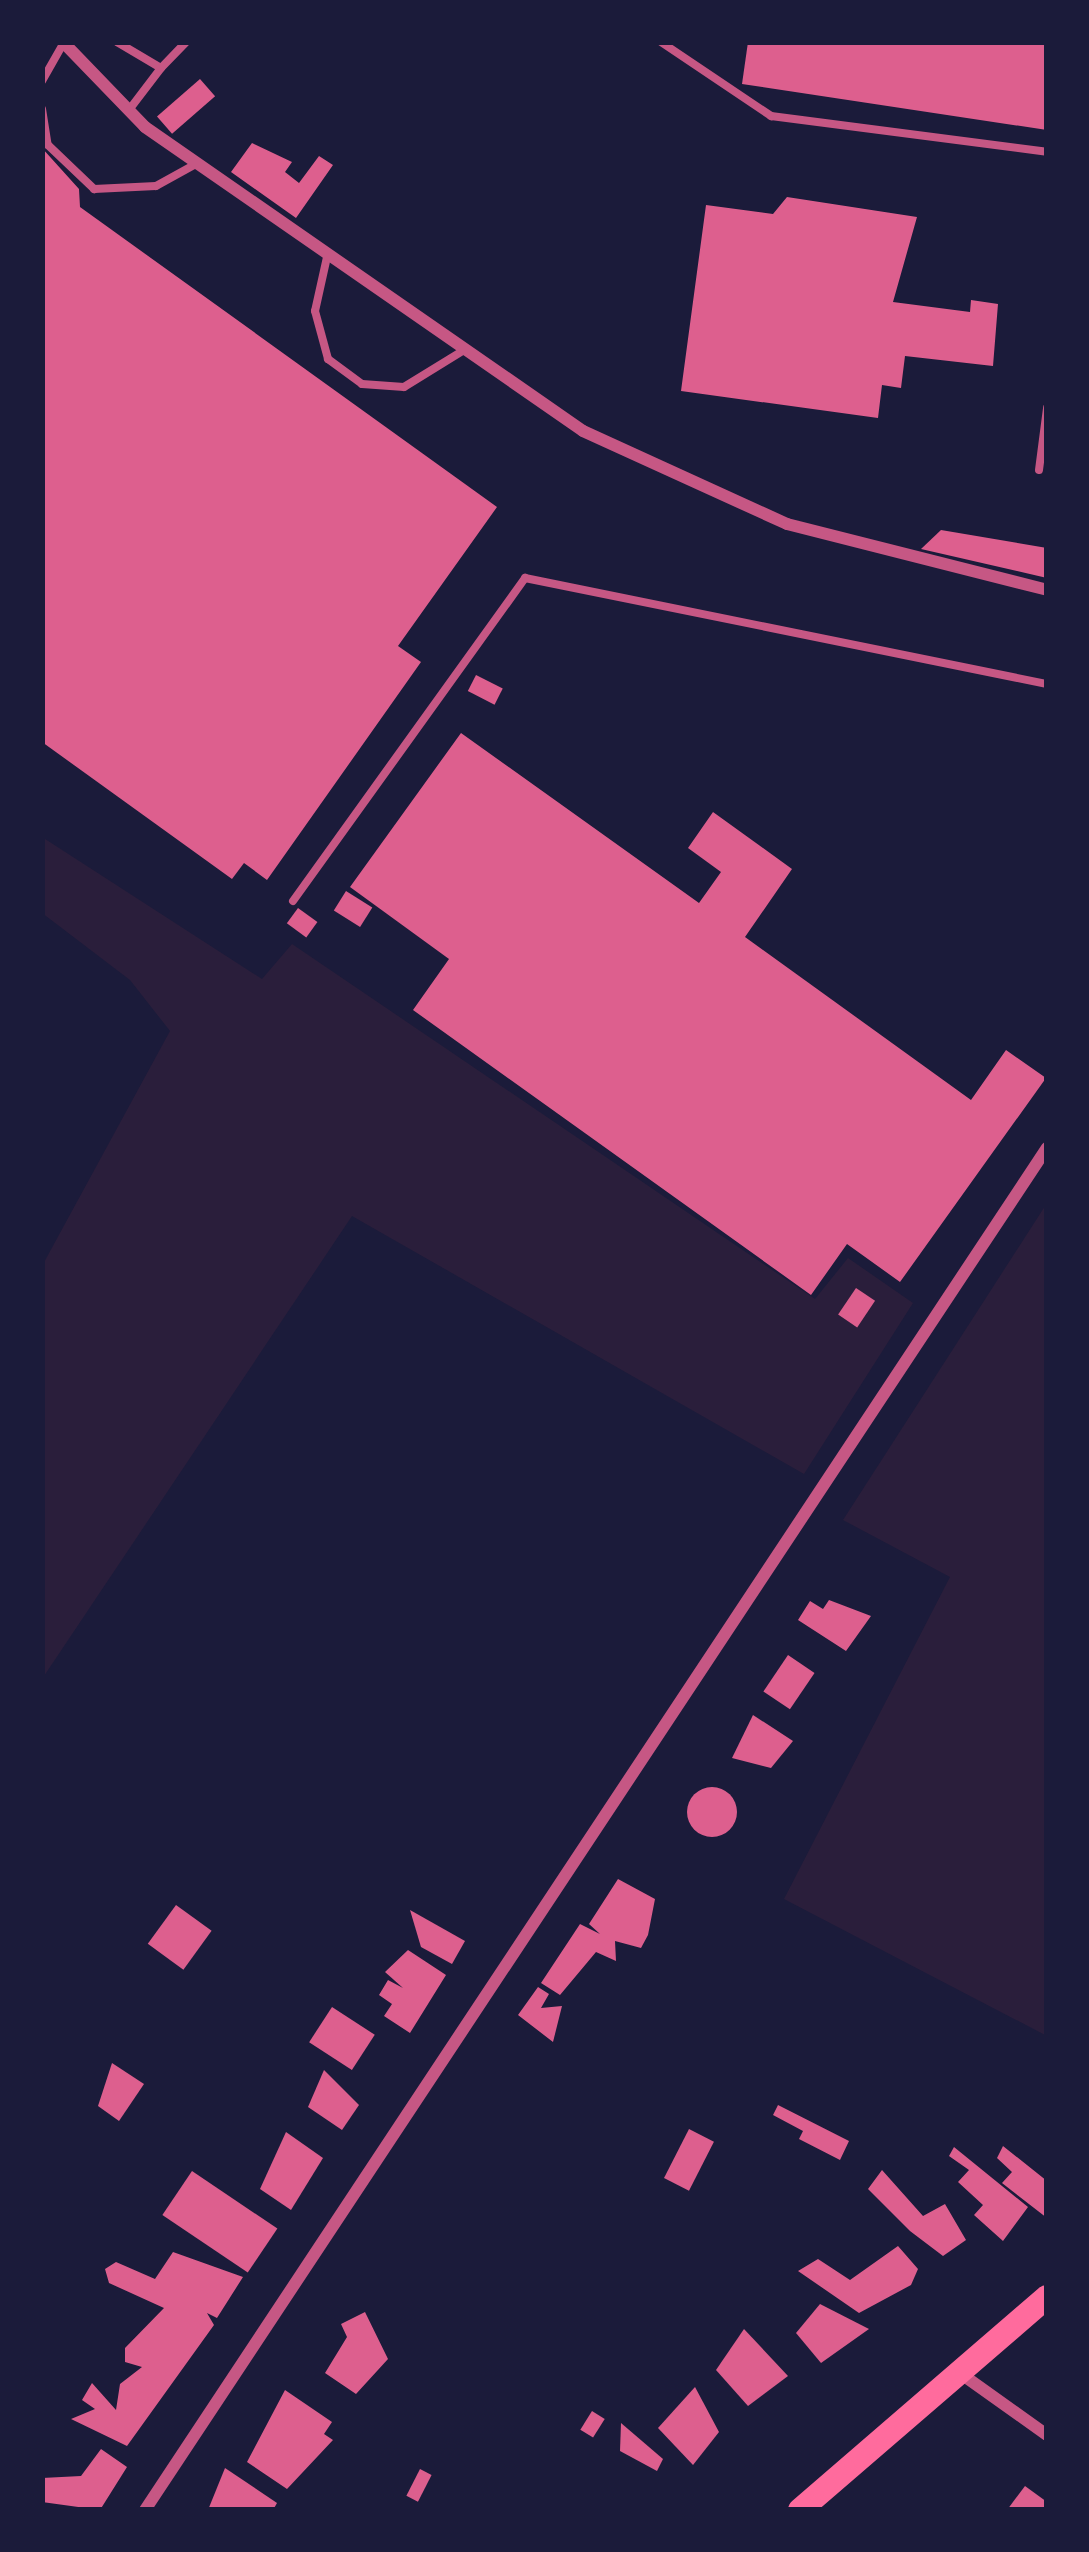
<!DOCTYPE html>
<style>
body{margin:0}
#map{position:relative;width:1089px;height:2552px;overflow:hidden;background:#1b1b3a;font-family:Rubik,sans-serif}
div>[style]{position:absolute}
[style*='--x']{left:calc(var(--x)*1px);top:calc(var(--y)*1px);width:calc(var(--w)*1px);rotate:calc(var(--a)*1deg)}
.green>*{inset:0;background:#2a1e3b}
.building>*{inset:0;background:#dd5f8e;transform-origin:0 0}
.round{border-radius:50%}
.service>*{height:8px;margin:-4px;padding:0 4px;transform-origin:4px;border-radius:4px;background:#c65784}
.minor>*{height:12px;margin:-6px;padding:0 6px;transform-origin:6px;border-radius:6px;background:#c65784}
.primary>*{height:24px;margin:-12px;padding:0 12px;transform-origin:12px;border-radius:12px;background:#ff6b9d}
span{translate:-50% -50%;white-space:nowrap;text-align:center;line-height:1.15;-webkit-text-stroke:9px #1b1b3a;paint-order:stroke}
.frame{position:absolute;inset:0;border:45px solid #1b1b3a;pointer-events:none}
</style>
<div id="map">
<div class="green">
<div style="clip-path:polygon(42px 837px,262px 979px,292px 944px,815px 1299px,848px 1258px,913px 1303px,804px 1474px,352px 1216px,42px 1679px,42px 1266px,170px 1031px,130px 980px,42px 913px)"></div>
<div style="clip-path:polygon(1047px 1203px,1047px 2036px,784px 1899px,950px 1577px,843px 1520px)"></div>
</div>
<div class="building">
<div style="clip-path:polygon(748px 42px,1047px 42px,1047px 130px,742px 84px)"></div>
<div style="left:200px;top:79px;width:23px;height:57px;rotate:49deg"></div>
<div style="clip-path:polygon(252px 143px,292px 162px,285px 172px,299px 183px,319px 156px,333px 165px,296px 218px,231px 172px)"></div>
<div style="clip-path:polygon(42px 148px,79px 189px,80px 207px,497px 507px,398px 646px,421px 662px,267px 880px,244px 863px,232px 879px,42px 742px)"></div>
<div style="clip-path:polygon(787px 197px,917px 217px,893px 302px,970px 312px,971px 300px,998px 304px,993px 366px,905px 356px,901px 388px,882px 385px,878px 418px,681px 391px,706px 205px,773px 214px)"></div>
<div style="clip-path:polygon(941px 530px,1047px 548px,1047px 578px,921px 549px)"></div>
<div style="left:476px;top:675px;width:30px;height:18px;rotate:27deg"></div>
<div style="clip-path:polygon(461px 733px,699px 903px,721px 872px,688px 848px,713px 812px,792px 869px,745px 937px,971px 1100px,1006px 1050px,1046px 1078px,900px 1282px,847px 1244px,811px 1295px,413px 1010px,449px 959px,350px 887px)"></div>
<div style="left:346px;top:891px;width:31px;height:23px;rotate:32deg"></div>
<div style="left:298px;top:908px;width:24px;height:19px;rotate:36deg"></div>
<div style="left:856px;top:1288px;width:23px;height:32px;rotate:34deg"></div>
<div style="clip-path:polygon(829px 1600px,871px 1616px,846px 1651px,798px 1620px,810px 1601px,823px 1609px)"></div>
<div style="left:788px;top:1655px;width:32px;height:44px;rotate:34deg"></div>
<div style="clip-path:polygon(753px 1715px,793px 1741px,771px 1768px,732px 1758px)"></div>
<div class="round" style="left:687px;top:1787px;width:50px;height:50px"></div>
<div style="clip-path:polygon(618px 1879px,655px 1899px,648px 1935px,641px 1948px,615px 1941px,616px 1961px,596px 1952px,560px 1995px,541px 1983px,580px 1924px,600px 1934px,589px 1924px)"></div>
<div style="left:176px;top:1905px;width:44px;height:48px;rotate:36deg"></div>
<div style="clip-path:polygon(410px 1910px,465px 1941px,452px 1964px,421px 1947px)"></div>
<div style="clip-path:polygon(408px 1950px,446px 1975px,410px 2033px,384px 2016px,392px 2004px,379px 1995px,388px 1980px,403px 1988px,385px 1972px)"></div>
<div style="clip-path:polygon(538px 1987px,549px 1994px,541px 2008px,562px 2006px,553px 2042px,518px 2015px)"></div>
<div style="left:332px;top:2007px;width:51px;height:42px;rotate:33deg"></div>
<div style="clip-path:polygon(112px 2063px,144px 2084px,119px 2121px,98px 2106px)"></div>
<div style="clip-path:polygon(324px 2070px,359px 2105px,342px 2130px,308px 2107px)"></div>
<div style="clip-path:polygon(778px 2105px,849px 2141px,840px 2160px,799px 2139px,803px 2131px,773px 2115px)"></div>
<div style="left:689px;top:2129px;width:28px;height:55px;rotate:27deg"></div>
<div style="clip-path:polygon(286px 2132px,323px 2158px,291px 2210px,260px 2189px)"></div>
<div style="clip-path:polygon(1003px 2146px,1047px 2181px,1047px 2218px,1002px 2183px,1012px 2172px,997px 2158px)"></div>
<div style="clip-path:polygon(954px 2147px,1028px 2207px,1003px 2241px,974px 2215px,983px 2205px,958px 2182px,969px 2170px,949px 2156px)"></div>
<div style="clip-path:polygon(882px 2170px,923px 2216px,945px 2204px,966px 2240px,943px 2256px,910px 2231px,868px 2189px)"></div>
<div style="left:192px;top:2171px;width:103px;height:53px;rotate:34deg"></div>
<div style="clip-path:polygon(898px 2246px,918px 2269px,911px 2285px,859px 2313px,798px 2271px,818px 2259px,850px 2280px)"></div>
<div style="clip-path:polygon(173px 2252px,243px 2277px,217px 2318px,207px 2313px,214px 2325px,127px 2446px,71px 2419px,95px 2409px,82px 2400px,92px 2383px,116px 2410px,120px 2384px,142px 2367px,125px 2362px,125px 2348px,164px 2308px,109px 2283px,105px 2269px,116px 2262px,155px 2279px)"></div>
<div style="clip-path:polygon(820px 2304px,869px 2329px,821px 2363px,796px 2333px)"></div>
<div style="clip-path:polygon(365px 2312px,388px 2359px,356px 2394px,325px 2373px,347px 2337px,341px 2324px)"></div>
<div style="clip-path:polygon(744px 2329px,788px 2376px,748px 2406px,716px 2370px)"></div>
<div style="clip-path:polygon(695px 2387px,719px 2432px,693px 2465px,658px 2428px)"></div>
<div style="clip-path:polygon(285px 2390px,332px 2422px,324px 2434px,333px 2440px,287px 2489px,247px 2462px)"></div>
<div style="left:592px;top:2411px;width:15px;height:22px;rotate:32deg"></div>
<div style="clip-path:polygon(621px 2423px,663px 2459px,657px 2471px,620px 2451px)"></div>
<div style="clip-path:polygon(101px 2449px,127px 2467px,100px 2510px,42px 2502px,42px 2478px,81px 2476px)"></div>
<div style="clip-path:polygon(225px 2468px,277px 2503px,273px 2510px,208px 2510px)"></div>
<div style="left:420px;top:2469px;width:13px;height:30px;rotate:27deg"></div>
<div style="clip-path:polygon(1025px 2486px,1047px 2502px,1047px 2510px,1007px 2510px)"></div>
</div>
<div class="service">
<div style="--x:117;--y:42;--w:51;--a:30.6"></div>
<div style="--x:161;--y:68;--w:53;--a:127.3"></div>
<div style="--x:661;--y:42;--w:133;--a:33.9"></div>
<div style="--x:771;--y:116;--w:278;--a:7.4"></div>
<div style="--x:161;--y:68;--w:36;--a:-46"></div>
<div style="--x:42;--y:81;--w:43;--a:-60.4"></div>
<div style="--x:42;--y:109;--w:36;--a:81"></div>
<div style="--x:48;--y:145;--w:64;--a:43.7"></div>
<div style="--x:94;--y:189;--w:62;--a:-2.8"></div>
<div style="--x:156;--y:186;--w:46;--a:-28.8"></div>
<div style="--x:327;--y:257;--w:55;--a:102.5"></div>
<div style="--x:315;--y:311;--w:50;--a:74.8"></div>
<div style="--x:328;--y:359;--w:42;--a:36.3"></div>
<div style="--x:362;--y:384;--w:42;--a:4.1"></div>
<div style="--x:404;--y:387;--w:67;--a:-31.6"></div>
<div style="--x:1039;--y:470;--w:63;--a:-82.6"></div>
<div style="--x:293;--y:901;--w:398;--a:-54.3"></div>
<div style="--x:525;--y:578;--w:533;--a:11.48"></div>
</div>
<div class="minor">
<div style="--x:63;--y:42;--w:118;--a:46"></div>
<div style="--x:145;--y:127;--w:533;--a:34.76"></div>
<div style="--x:583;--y:431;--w:224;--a:24.5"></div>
<div style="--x:787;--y:524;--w:268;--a:14.2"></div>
<div style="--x:960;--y:2373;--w:107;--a:35.5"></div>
<div style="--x:145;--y:2510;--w:1634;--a:-56.49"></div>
</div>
<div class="primary">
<div style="--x:800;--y:2510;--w:326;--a:-40.8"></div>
</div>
<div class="frame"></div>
</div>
